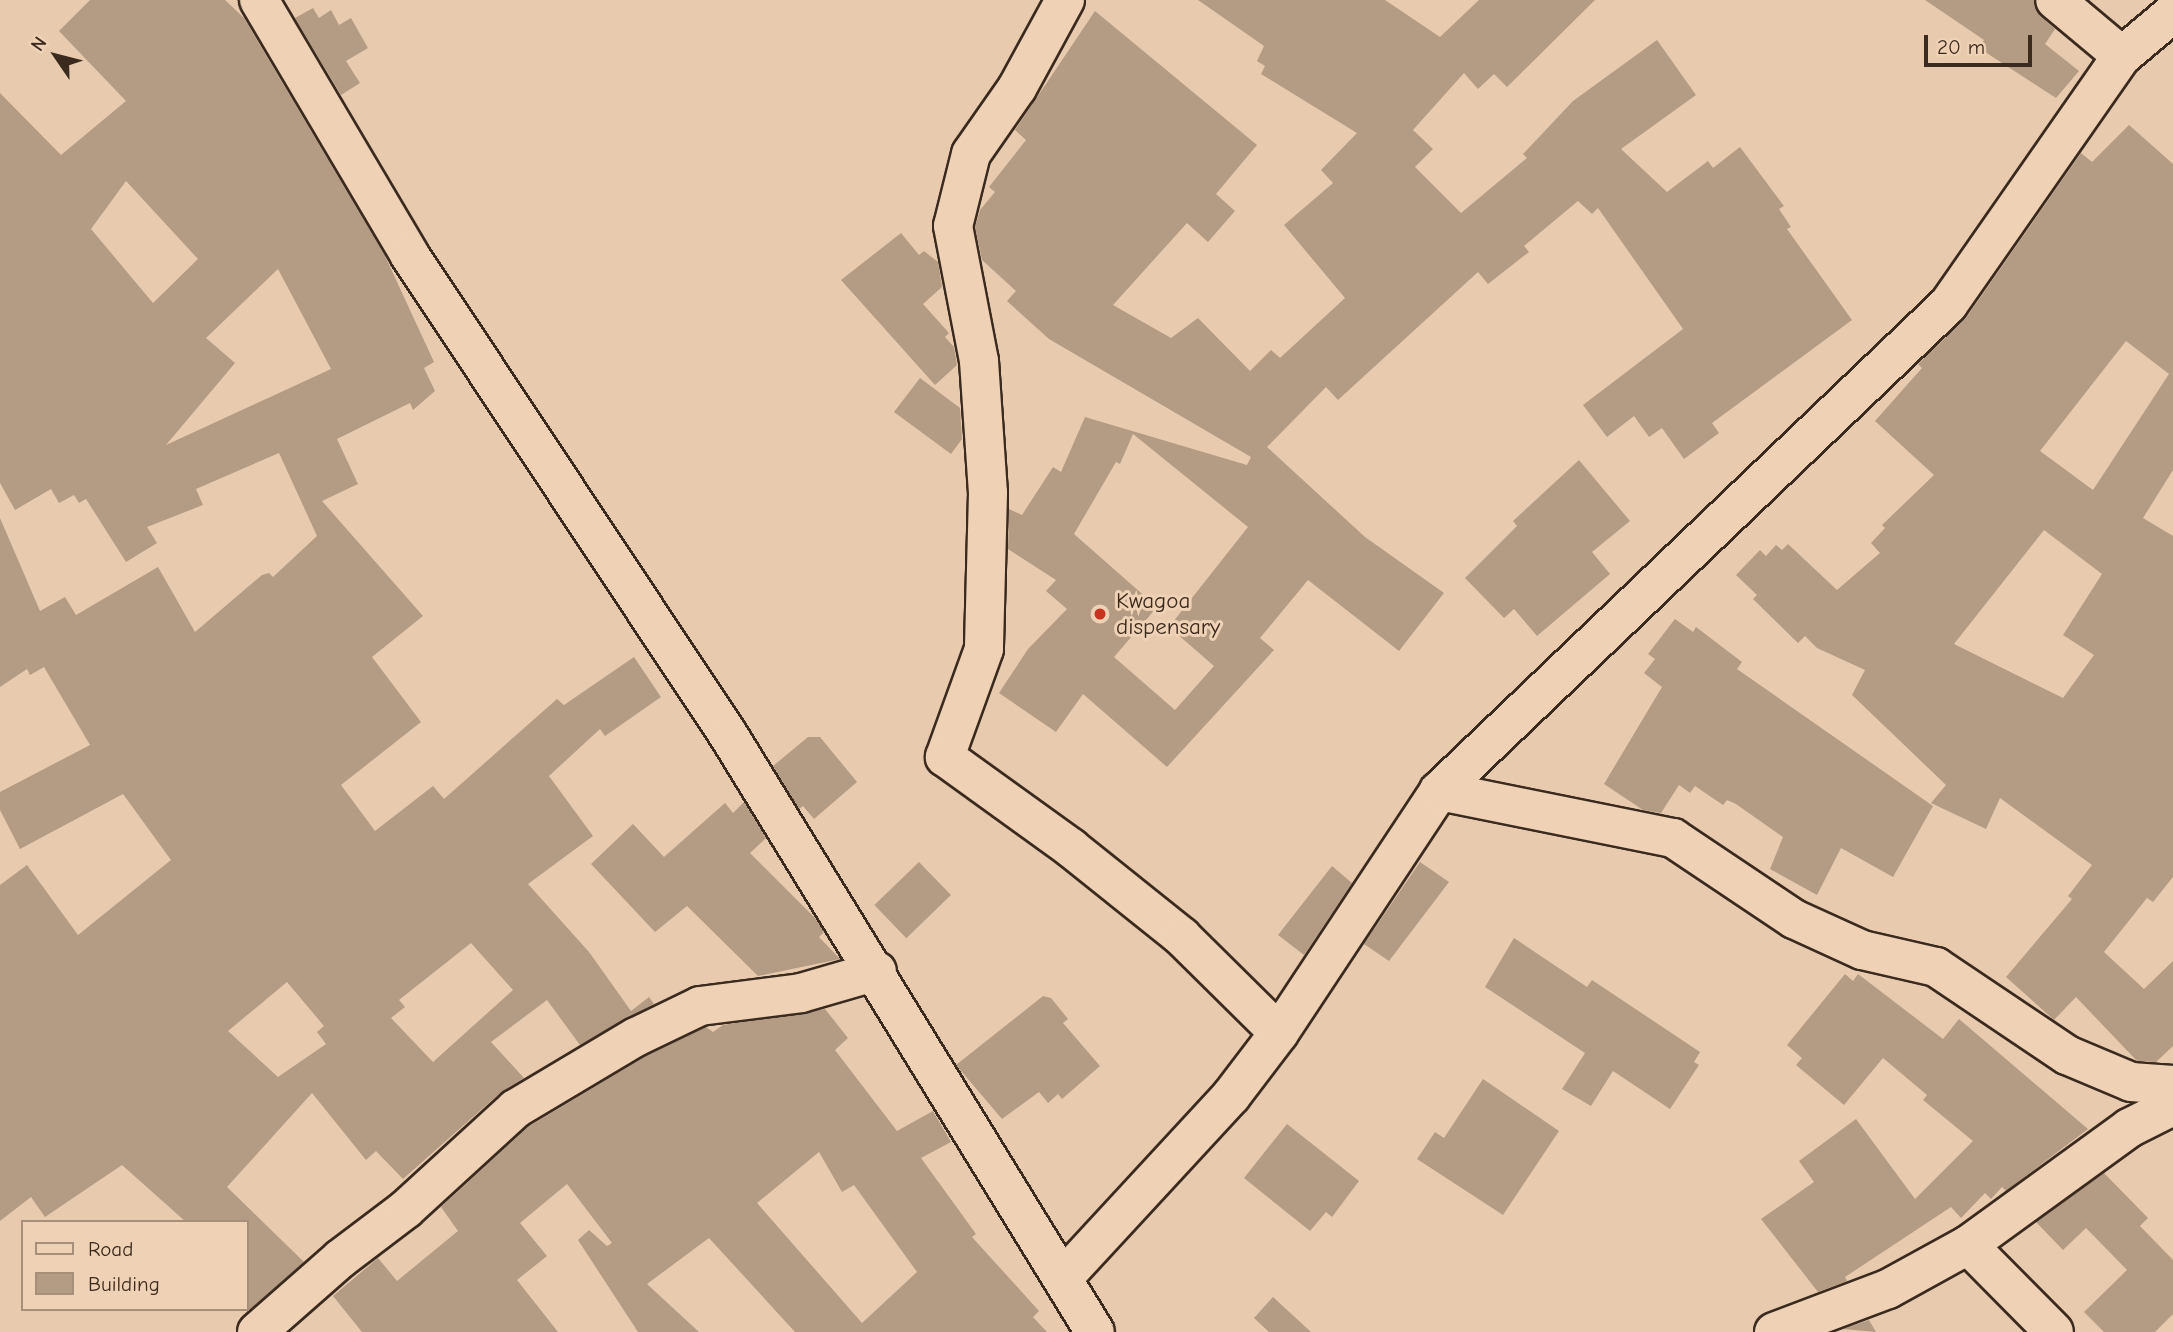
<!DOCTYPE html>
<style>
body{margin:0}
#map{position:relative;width:2173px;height:1332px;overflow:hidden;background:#e8cbaf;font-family:"Comic Neue",sans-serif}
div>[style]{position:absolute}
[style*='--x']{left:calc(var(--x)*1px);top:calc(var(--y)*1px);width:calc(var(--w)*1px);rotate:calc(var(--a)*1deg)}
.building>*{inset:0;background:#b49b84;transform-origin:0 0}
.roads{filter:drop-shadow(2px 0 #3b2a1e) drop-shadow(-2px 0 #3b2a1e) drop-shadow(0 2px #3b2a1e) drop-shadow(0 -2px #3b2a1e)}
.minor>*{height:38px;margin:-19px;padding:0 19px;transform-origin:19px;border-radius:19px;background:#efd2b5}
.dots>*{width:19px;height:19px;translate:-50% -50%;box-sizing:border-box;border:4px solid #efd2b5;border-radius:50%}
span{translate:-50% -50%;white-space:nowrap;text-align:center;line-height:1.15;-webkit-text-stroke:6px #efd2b5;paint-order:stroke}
.poi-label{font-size:23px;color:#3b2a1e}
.left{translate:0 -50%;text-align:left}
.legend{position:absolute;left:21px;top:1220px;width:228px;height:91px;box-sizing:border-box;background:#efd2b5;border:2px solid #a78f79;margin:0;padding:9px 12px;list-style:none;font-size:21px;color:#3b2a1e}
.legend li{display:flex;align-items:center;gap:14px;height:35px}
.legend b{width:35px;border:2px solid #a78f79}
.north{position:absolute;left:21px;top:21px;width:70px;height:70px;-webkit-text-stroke:5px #efd2b5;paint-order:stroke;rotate:305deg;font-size:19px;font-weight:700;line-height:28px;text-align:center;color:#3b2a1e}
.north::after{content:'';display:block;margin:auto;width:24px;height:32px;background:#3b2a1e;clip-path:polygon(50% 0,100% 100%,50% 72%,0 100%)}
.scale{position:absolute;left:1924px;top:35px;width:108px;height:32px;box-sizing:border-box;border:4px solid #3b2a1e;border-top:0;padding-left:9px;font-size:21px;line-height:24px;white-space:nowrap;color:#3b2a1e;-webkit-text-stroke:5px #efd2b5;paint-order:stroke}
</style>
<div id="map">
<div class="building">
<div style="clip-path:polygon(evenodd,90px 0,225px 0,244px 18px,385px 256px,434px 362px,424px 368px,435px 391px,413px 410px,410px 403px,337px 439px,358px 484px,322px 501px,423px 616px,372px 657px,421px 722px,341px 785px,375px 831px,433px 786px,444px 799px,557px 699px,564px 705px,634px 657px,661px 697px,605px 736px,600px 729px,549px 776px,593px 836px,528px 884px,589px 952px,631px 1011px,649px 997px,654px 1004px,580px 1045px,547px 1000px,491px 1042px,524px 1078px,500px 1093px,403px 1179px,376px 1151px,366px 1160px,312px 1093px,227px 1187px,304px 1262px,247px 1312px,247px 1222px,186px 1222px,122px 1165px,45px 1217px,31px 1197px,0 1221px,0 885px,27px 865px,78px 935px,171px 860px,123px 794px,20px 849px,0 810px,0 792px,90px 745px,44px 667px,30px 675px,27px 669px,0 687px,0 518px,40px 611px,65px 597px,76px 615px,158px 567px,195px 632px,262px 575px,269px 573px,273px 577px,317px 536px,279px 453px,196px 489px,203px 505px,147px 527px,157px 543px,126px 562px,86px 499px,79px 503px,74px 495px,59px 503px,51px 489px,15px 510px,0 483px,0 93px,61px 155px,126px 101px,59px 31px,90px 0,126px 181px,198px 259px,153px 303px,91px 229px,126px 181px,90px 0,278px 269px,331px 369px,166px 445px,235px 363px,206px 338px,278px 269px,90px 0,471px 943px,513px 990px,433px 1062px,391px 1018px,405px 1007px,399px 1000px,471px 943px,90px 0,287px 982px,324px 1026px,317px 1032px,326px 1044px,278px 1077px,228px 1031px,287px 982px)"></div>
<div style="clip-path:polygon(evenodd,1198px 0,1385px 0,1440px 37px,1479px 0,1595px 0,1507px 87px,1494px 74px,1478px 89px,1464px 73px,1413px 130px,1433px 149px,1415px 167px,1461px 213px,1527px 158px,1523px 154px,1573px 101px,1657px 40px,1696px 95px,1621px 149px,1667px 192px,1708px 161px,1713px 168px,1740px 147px,1784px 206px,1779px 209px,1791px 227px,1787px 229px,1852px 320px,1712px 423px,1719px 433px,1684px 459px,1662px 428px,1649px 437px,1634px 416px,1607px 437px,1583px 405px,1683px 329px,1598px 208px,1592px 214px,1578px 201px,1524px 246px,1529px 252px,1488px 284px,1478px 272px,1338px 400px,1326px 387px,1267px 447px,1365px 537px,1444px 593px,1399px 651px,1308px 580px,1260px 638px,1274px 650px,1167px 767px,1083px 694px,1056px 732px,999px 693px,1028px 649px,1067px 609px,1046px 591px,1056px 580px,1008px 549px,1009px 509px,1022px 515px,1053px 467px,1061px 472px,1085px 417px,1247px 465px,1251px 457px,1049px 339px,1007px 301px,1016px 291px,982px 260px,975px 227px,980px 210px,995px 192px,989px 187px,1026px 140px,1015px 130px,1095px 11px,1257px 145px,1216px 194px,1235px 211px,1208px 242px,1187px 223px,1113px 305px,1171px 338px,1198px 318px,1250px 371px,1271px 350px,1280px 358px,1345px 298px,1284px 225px,1333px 183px,1321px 170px,1357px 133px,1261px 74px,1265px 66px,1257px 61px,1264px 46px,1198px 0,1133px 434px,1248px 527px,1169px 627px,1214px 666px,1175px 710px,1114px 657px,1157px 607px,1074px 534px,1116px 462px,1120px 464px,1133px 434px)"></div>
<div style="clip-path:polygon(1925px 0,2034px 0,2040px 16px,2055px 29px,2045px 44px,2079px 71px,2056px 98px,1979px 48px,1984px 40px)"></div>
<div style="clip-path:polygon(313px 8px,319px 18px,331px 10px,339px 25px,351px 18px,368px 48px,346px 61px,360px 83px,341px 95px,295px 18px)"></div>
<div style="clip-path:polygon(evenodd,2129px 125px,2173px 164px,2173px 470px,2143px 518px,2173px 536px,2173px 877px,2153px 902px,2147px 898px,2104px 952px,2144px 989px,2173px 961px,2173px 1046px,2156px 1062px,2137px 1061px,2076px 997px,2054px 1020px,2006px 977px,2072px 899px,2068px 896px,2092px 865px,2000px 798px,1986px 829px,1931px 803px,1946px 785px,1852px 695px,1865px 670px,1817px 648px,1805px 636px,1798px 643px,1753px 599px,1757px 595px,1736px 575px,1760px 550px,1766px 556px,1776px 545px,1782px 550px,1788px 544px,1837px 590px,1880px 553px,1871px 543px,1885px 528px,1882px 525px,1934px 475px,1875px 421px,1922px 368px,1918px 364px,1966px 318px,2081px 153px,2092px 162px,2129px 125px,2126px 341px,2169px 374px,2093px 490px,2040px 451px,2126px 341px,2129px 125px,2044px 530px,2102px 574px,2063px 635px,2094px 655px,2063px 698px,1954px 644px,2044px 530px)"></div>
<div style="clip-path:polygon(901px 233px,919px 255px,924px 251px,938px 262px,942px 287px,923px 304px,949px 333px,945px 337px,954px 347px,957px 365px,935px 385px,841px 280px)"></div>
<div style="clip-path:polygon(920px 378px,960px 408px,962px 439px,951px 454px,894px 412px)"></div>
<div style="clip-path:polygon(1579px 460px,1630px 521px,1592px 552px,1610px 574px,1537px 636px,1514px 609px,1504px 618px,1465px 578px,1517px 526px,1513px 521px)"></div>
<div style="clip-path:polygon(1675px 619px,1693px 632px,1696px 627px,1742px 662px,1737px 669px,1933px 806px,1893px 877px,1841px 848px,1817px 895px,1770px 869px,1783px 837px,1736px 804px,1727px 800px,1723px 805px,1695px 786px,1690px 793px,1679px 785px,1661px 813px,1643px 810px,1604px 784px,1662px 687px,1644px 673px,1655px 659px,1648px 654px)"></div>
<div style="clip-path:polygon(808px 737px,820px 737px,857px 782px,814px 819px,803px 806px,799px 809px,773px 766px)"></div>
<div style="clip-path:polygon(744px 802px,766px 838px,750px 853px,815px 918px,824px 932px,819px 937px,840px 959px,758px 976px,687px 906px,655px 932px,591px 864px,633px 824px,664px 857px,725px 803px,733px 813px)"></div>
<div style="left:919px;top:862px;width:46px;height:62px;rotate:46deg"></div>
<div style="clip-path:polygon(1420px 862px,1449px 882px,1389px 961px,1364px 944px)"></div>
<div style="clip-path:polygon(1332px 866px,1352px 883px,1304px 955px,1278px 935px)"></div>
<div style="clip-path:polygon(1514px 938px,1587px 987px,1592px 980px,1700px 1052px,1694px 1062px,1699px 1065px,1670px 1109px,1613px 1071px,1591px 1106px,1562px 1089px,1585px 1053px,1485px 987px)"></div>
<div style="clip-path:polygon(1845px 974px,1853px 981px,1858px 974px,1943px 1039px,1959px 1019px,2088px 1129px,2006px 1191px,2002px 1187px,1991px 1199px,1985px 1193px,1961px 1218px,1951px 1207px,1845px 1277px,1847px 1281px,1818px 1292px,1761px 1219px,1814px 1182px,1799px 1161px,1856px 1119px,1915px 1199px,1973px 1141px,1923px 1100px,1927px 1095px,1883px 1058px,1844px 1105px,1796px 1065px,1802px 1058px,1787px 1045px)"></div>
<div style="clip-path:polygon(1043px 996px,1051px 998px,1068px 1019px,1063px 1023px,1100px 1066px,1062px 1099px,1058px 1094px,1048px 1103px,1039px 1092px,1002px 1119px,956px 1065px)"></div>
<div style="clip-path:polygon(evenodd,825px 1009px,848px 1038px,835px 1050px,897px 1131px,933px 1111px,951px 1142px,921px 1158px,976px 1234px,972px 1237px,1039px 1311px,1033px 1317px,1047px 1332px,795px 1332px,709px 1238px,647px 1284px,699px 1332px,638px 1332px,578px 1240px,589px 1230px,607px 1246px,612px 1243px,567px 1184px,520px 1223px,547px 1256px,517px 1280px,558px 1332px,362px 1332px,333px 1296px,378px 1258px,397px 1281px,458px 1231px,441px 1207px,528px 1127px,646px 1056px,706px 1027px,713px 1032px,723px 1025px,825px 1009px,819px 1152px,842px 1192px,854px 1185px,917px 1272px,862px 1323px,757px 1203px,819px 1152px)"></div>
<div style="clip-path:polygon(1483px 1079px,1559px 1131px,1503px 1215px,1417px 1159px,1435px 1132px,1444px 1138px)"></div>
<div style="clip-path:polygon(1287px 1124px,1359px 1181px,1332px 1217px,1326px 1212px,1310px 1231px,1244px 1178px)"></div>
<div style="clip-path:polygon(2104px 1173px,2148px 1218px,2140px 1226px,2173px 1260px,2173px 1314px,2155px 1332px,2104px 1332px,2084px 1312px,2127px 1270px,2086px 1228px,2063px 1250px,2036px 1222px)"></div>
<div style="clip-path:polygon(1273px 1297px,1311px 1332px,1269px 1332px,1254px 1318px)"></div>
<div style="clip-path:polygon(1869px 1320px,1876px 1332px,1843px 1329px)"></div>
</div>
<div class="roads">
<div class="minor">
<div style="--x:259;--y:0;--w:295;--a:59.4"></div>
<div style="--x:409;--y:254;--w:579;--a:56.42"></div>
<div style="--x:729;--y:736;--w:699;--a:58.45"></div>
<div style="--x:1065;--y:0;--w:100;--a:118.6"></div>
<div style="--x:1017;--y:88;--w:80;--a:124.9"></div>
<div style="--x:971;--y:154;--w:74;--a:104"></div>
<div style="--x:953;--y:226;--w:137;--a:79.1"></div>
<div style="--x:979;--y:361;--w:132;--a:86.1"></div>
<div style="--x:988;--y:493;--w:156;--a:91.5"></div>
<div style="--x:984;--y:649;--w:115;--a:109.9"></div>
<div style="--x:945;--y:757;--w:155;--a:35.8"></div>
<div style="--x:1071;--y:848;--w:142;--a:38.7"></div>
<div style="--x:1182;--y:937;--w:136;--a:44.7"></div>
<div style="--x:2122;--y:56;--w:67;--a:-40.1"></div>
<div style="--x:1439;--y:791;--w:239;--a:11.4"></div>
<div style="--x:1673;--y:838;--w:146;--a:33.8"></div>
<div style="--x:1794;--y:919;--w:75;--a:24.5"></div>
<div style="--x:1862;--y:950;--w:76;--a:12.9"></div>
<div style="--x:1936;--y:967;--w:158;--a:33.9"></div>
<div style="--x:2067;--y:1055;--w:69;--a:22.9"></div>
<div style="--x:2131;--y:1082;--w:42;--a:4.1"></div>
<div style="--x:1968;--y:1245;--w:199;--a:-36"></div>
<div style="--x:2129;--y:1128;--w:49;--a:-26.6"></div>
<div style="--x:1063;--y:1278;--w:248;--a:-47.3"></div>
<div style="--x:1231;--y:1096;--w:79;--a:-52.7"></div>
<div style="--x:1279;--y:1033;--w:290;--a:-56.5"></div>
<div style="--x:1439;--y:791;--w:704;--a:-43.68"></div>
<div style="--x:1948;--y:305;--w:304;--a:-55.1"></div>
<div style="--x:2122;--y:56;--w:87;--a:-140.1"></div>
<div style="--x:257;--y:1332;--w:111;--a:-41.3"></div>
<div style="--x:340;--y:1259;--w:83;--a:-37.1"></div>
<div style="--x:406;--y:1209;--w:148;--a:-42.5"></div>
<div style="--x:515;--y:1109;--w:141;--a:-30.8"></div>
<div style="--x:636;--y:1037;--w:71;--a:-25.8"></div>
<div style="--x:700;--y:1006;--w:102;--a:-7.3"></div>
<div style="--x:801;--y:993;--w:79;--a:-16.1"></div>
<div style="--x:1774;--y:1332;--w:122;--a:-20.7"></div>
<div style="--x:1888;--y:1289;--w:91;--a:-28.8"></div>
<div style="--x:1968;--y:1245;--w:122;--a:45.3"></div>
</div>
</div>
<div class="dots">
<div style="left:1100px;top:614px;background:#c8321e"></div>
</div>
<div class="poi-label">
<span class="left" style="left:1116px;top:614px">Kwagoa<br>dispensary</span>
</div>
<ul class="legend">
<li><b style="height:9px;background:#efd2b5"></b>Road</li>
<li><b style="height:19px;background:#b49b84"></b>Building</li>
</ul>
<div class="north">N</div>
<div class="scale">20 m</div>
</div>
